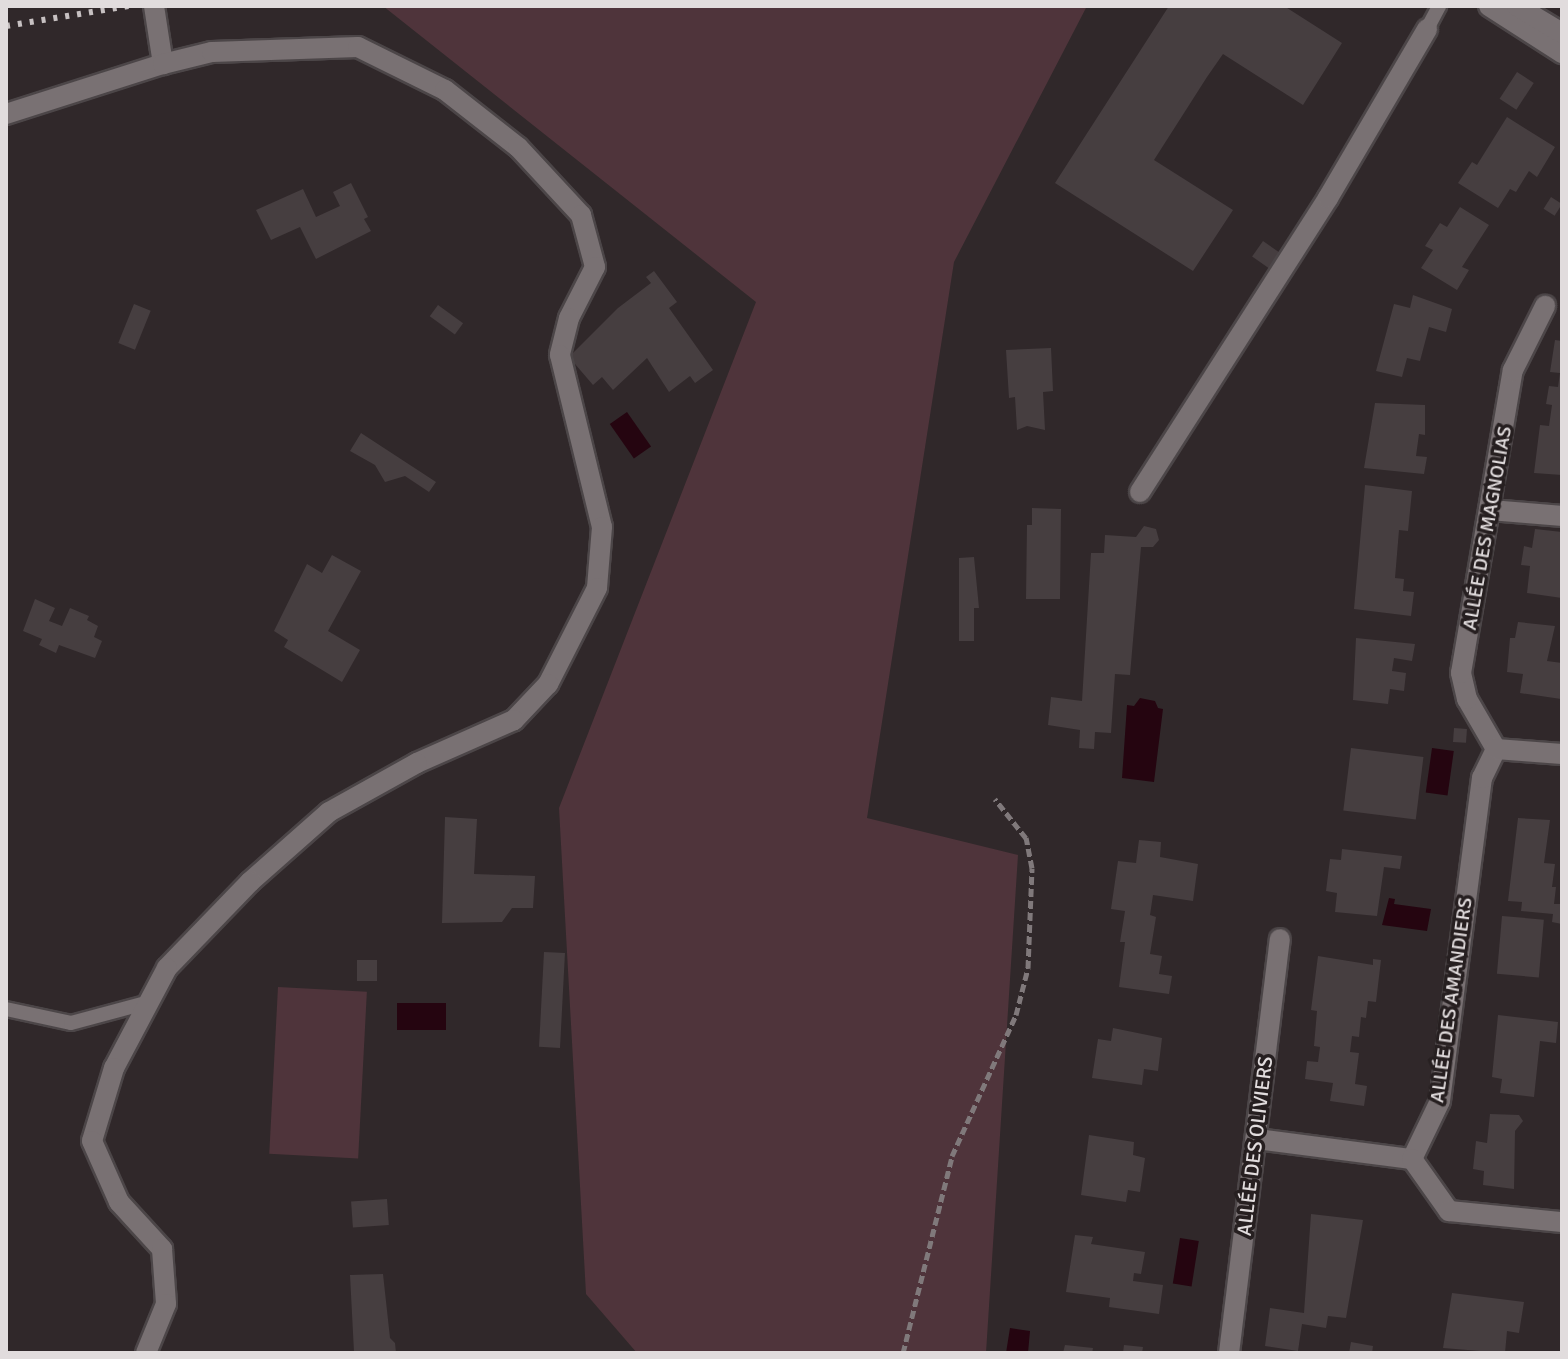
<!DOCTYPE html>
<meta charset="utf-8">
<style>
body{margin:0}
#map{position:relative;width:1568px;height:1359px;overflow:hidden;background:#30282a;font-family:Signika,sans-serif}
div>[style]{position:absolute}
[style*='--x']{left:calc(var(--x)*1px);top:calc(var(--y)*1px);width:calc(var(--w)*1px);rotate:calc(var(--a)*1deg)}
.green>*{inset:0;background:#4f343b;transform-origin:0 0}
.water>*{inset:0;background:#250510;transform-origin:0 0}
.building>*{inset:0;background:#463e40;transform-origin:0 0}
.path>*{height:5px;margin-top:-2.5px;transform-origin:0;background:repeating-linear-gradient(90deg,#80797b 0 8px,transparent 0 12px)}
.roads{filter:drop-shadow(2px 0 #4c4648) drop-shadow(-2px 0 #4c4648) drop-shadow(0 2px #4c4648) drop-shadow(0 -2px #4c4648)}
.lane>*{height:14px;margin:-7px;padding:0 7px;transform-origin:7px;border-radius:7px;background:#797173}
.street>*{height:20px;margin:-10px;padding:0 10px;transform-origin:10px;border-radius:10px;background:#797173}
.secondary>*{height:20px;margin:-10px;padding:0 10px;transform-origin:10px;border-radius:10px;background:#797173}
.rail>*{height:6px;margin-top:-3px;transform-origin:0;background:repeating-linear-gradient(90deg,#c7c1c2 0 4px,transparent 0 12px)}
span{translate:-50% -50%;white-space:nowrap;text-align:center;line-height:1.15;-webkit-text-stroke:7px #261f20;paint-order:stroke}
.street-label{font-size:20px;color:#e1dcdd}
.frame{position:absolute;inset:0;border:8px solid #e1dcdd;pointer-events:none}
</style>
<div id="map">
<div class="green">
<div style="clip-path:polygon(383px 6px,1087px 6px,954px 262px,867px 818px,1018px 855px,986px 1353px,637px 1353px,586px 1294px,559px 808px,756px 302px)"></div>
<div style="left:278px;top:987px;width:89px;height:167px;rotate:3deg"></div>
</div>
<div class="water">
<div style="left:627px;top:412px;width:42px;height:21px;rotate:55deg"></div>
<div style="clip-path:polygon(1140px 698px,1155px 701px,1158px 708px,1163px 709px,1154px 782px,1122px 778px,1127px 705px,1134px 706px)"></div>
<div style="left:1432px;top:748px;width:22px;height:45px;rotate:8deg"></div>
<div style="clip-path:polygon(1389px 898px,1395px 899px,1394px 904px,1431px 909px,1427px 931px,1382px 925px)"></div>
<div style="left:397px;top:1003px;width:49px;height:27px"></div>
<div style="left:1180px;top:1238px;width:19px;height:46px;rotate:9deg"></div>
<div style="clip-path:polygon(1010px 1328px,1030px 1331px,1028px 1353px,1006px 1353px)"></div>
</div>
<div class="building">
<div style="clip-path:polygon(1169px 6px,1284px 6px,1342px 43px,1303px 105px,1223px 54px,1207px 77px,1154px 160px,1233px 210px,1193px 271px,1055px 183px)"></div>
<div style="left:1517px;top:72px;width:20px;height:32px;rotate:33deg"></div>
<div style="clip-path:polygon(1507px 117px,1555px 147px,1537px 177px,1529px 171px,1516px 192px,1510px 189px,1498px 208px,1458px 183px,1472px 162px,1477px 165px)"></div>
<div style="clip-path:polygon(351px 183px,368px 217px,364px 219px,371px 231px,316px 259px,300px 227px,271px 240px,256px 210px,303px 189px,316px 217px,340px 206px,333px 192px)"></div>
<div style="left:1551px;top:197px;width:13px;height:14px;rotate:32deg"></div>
<div style="clip-path:polygon(1460px 207px,1489px 225px,1462px 267px,1469px 270px,1457px 290px,1421px 268px,1433px 250px,1425px 246px,1440px 223px,1447px 227px)"></div>
<div style="left:1263px;top:241px;width:21px;height:19px;rotate:35deg"></div>
<div style="clip-path:polygon(654px 271px,677px 302px,669px 308px,713px 370px,695px 383px,690px 376px,669px 392px,647px 358px,613px 390px,602px 377px,593px 385px,569px 357px,618px 308px,651px 283px,646px 277px)"></div>
<div style="clip-path:polygon(1413px 295px,1452px 309px,1446px 332px,1429px 327px,1420px 361px,1407px 358px,1402px 377px,1376px 371px,1394px 304px,1410px 308px)"></div>
<div style="left:134px;top:304px;width:18px;height:42px;rotate:22deg"></div>
<div style="left:438px;top:305px;width:31px;height:14px;rotate:36deg"></div>
<div style="clip-path:polygon(1555px 340px,1562px 341px,1562px 475px,1534px 473px,1540px 425px,1549px 426px,1552px 405px,1546px 404px,1549px 386px,1558px 387px,1560px 373px,1550px 372px)"></div>
<div style="clip-path:polygon(1051px 348px,1053px 391px,1043px 392px,1045px 430px,1027px 426px,1017px 430px,1015px 397px,1009px 398px,1006px 350px)"></div>
<div style="clip-path:polygon(1375px 403px,1425px 405px,1425px 435px,1419px 434px,1416px 456px,1427px 457px,1424px 474px,1364px 468px)"></div>
<div style="clip-path:polygon(361px 433px,436px 482px,429px 492px,405px 476px,385px 482px,375px 465px,350px 451px)"></div>
<div style="clip-path:polygon(1365px 485px,1412px 491px,1408px 531px,1399px 530px,1395px 578px,1404px 579px,1403px 591px,1414px 592px,1411px 616px,1354px 609px)"></div>
<div style="clip-path:polygon(1032px 508px,1061px 509px,1060px 599px,1026px 599px,1027px 525px,1032px 525px)"></div>
<div style="clip-path:polygon(1144px 526px,1156px 529px,1159px 540px,1153px 547px,1141px 547px,1130px 675px,1115px 674px,1111px 733px,1095px 732px,1094px 749px,1079px 748px,1080px 730px,1048px 725px,1051px 697px,1082px 701px,1091px 553px,1104px 553px,1105px 535px,1136px 537px)"></div>
<div style="clip-path:polygon(1535px 529px,1562px 532px,1562px 598px,1527px 593px,1530px 566px,1521px 565px,1524px 546px,1532px 548px)"></div>
<div style="clip-path:polygon(332px 555px,361px 571px,328px 631px,360px 650px,342px 682px,284px 647px,288px 640px,274px 631px,307px 564px,322px 573px)"></div>
<div style="clip-path:polygon(974px 557px,979px 608px,974px 608px,974px 641px,959px 641px,959px 558px)"></div>
<div style="clip-path:polygon(35px 599px,55px 608px,49px 621px,62px 626px,70px 608px,89px 616px,87px 620px,98px 626px,94px 637px,102px 641px,95px 658px,59px 645px,56px 653px,39px 645px,42px 639px,23px 631px)"></div>
<div style="clip-path:polygon(1518px 622px,1555px 626px,1547px 661px,1562px 663px,1561px 699px,1520px 693px,1523px 674px,1507px 672px,1510px 638px,1515px 638px)"></div>
<div style="clip-path:polygon(1356px 638px,1415px 644px,1412px 661px,1394px 658px,1392px 671px,1406px 673px,1404px 691px,1390px 689px,1388px 704px,1353px 700px)"></div>
<div style="left:1454px;top:728px;width:13px;height:14px;rotate:4deg"></div>
<div style="left:1351px;top:748px;width:73px;height:63px;rotate:7deg"></div>
<div style="clip-path:polygon(445px 817px,477px 819px,474px 874px,535px 876px,533px 908px,512px 908px,502px 922px,442px 923px)"></div>
<div style="clip-path:polygon(1518px 818px,1550px 820px,1544px 863px,1555px 864px,1552px 887px,1556px 887px,1554px 904px,1562px 904px,1562px 924px,1552px 922px,1553px 914px,1521px 911px,1522px 902px,1508px 901px)"></div>
<div style="clip-path:polygon(1139px 840px,1161px 842px,1160px 857px,1198px 864px,1193px 901px,1153px 895px,1150px 915px,1156px 917px,1150px 954px,1162px 956px,1159px 974px,1172px 976px,1169px 994px,1119px 987px,1125px 942px,1120px 942px,1125px 911px,1111px 909px,1118px 861px,1136px 863px)"></div>
<div style="clip-path:polygon(1342px 849px,1402px 856px,1400px 869px,1384px 867px,1377px 916px,1335px 912px,1337px 893px,1326px 891px,1330px 859px,1341px 860px)"></div>
<div style="left:1502px;top:916px;width:42px;height:58px;rotate:5deg"></div>
<div style="left:544px;top:952px;width:21px;height:95px;rotate:3deg"></div>
<div style="clip-path:polygon(1318px 956px,1373px 965px,1373px 959px,1381px 960px,1376px 1002px,1368px 1001px,1366px 1018px,1361px 1017px,1359px 1037px,1352px 1036px,1350px 1052px,1359px 1053px,1355px 1084px,1367px 1086px,1364px 1106px,1330px 1101px,1333px 1083px,1305px 1079px,1307px 1061px,1318px 1062px,1320px 1047px,1314px 1046px,1317px 1011px,1311px 1010px)"></div>
<div style="left:357px;top:960px;width:20px;height:21px"></div>
<div style="clip-path:polygon(1498px 1015px,1558px 1022px,1556px 1043px,1540px 1041px,1534px 1097px,1500px 1093px,1502px 1079px,1492px 1077px)"></div>
<div style="clip-path:polygon(1113px 1028px,1162px 1038px,1158px 1071px,1144px 1069px,1142px 1085px,1092px 1078px,1098px 1039px,1111px 1041px)"></div>
<div style="clip-path:polygon(1490px 1114px,1519px 1115px,1523px 1121px,1515px 1131px,1514px 1189px,1483px 1185px,1484px 1171px,1473px 1169px,1476px 1141px,1487px 1143px)"></div>
<div style="clip-path:polygon(1089px 1135px,1134px 1142px,1133px 1155px,1145px 1158px,1140px 1192px,1128px 1190px,1126px 1202px,1081px 1195px)"></div>
<div style="left:387px;top:1199px;width:26px;height:36px;rotate:86deg"></div>
<div style="clip-path:polygon(1311px 1214px,1363px 1220px,1346px 1318px,1328px 1316px,1326px 1328px,1302px 1324px,1298px 1351px,1265px 1346px,1270px 1308px,1304px 1313px)"></div>
<div style="clip-path:polygon(1075px 1235px,1093px 1237px,1091px 1244px,1145px 1252px,1141px 1274px,1134px 1273px,1133px 1281px,1163px 1285px,1159px 1314px,1109px 1307px,1110px 1298px,1066px 1292px)"></div>
<div style="clip-path:polygon(383px 1274px,390px 1338px,395px 1343px,396px 1353px,354px 1352px,350px 1275px)"></div>
<div style="clip-path:polygon(1452px 1293px,1524px 1302px,1519px 1333px,1507px 1331px,1505px 1353px,1443px 1348px)"></div>
<div style="clip-path:polygon(1351px 1342px,1373px 1346px,1372px 1353px,1349px 1353px)"></div>
<div style="clip-path:polygon(1065px 1345px,1093px 1348px,1092px 1353px,1063px 1353px)"></div>
<div style="clip-path:polygon(1124px 1345px,1143px 1347px,1142px 1353px,1123px 1353px)"></div>
</div>
<div class="path">
<div style="--x:903;--y:1353;--w:203;--a:-76"></div>
<div style="--x:952;--y:1156;--w:155;--a:-65.6"></div>
<div style="--x:1016;--y:1015;--w:49;--a:-75.7"></div>
<div style="--x:1028;--y:968;--w:100;--a:-87.7"></div>
<div style="--x:1032;--y:868;--w:31;--a:-101"></div>
<div style="--x:1026;--y:838;--w:50;--a:-128.5"></div>
</div>
<div class="roads">
<div class="lane">
<div style="--x:1427;--y:29;--w:26;--a:-62"></div>
<div style="--x:6;--y:1009;--w:66;--a:12.2"></div>
<div style="--x:71;--y:1023;--w:81;--a:-15.1"></div>
</div>
<div class="street">
<div style="--x:154;--y:6;--w:59;--a:81.2"></div>
<div style="--x:6;--y:114;--w:165;--a:-17.7"></div>
<div style="--x:163;--y:64;--w:50;--a:-13.8"></div>
<div style="--x:212;--y:52;--w:146;--a:-2"></div>
<div style="--x:358;--y:47;--w:97;--a:26.3"></div>
<div style="--x:445;--y:90;--w:93;--a:38"></div>
<div style="--x:518;--y:147;--w:93;--a:47.2"></div>
<div style="--x:581;--y:215;--w:54;--a:74.9"></div>
<div style="--x:595;--y:267;--w:57;--a:117"></div>
<div style="--x:569;--y:318;--w:38;--a:104"></div>
<div style="--x:560;--y:355;--w:177;--a:76.3"></div>
<div style="--x:602;--y:527;--w:61;--a:94.7"></div>
<div style="--x:597;--y:588;--w:108;--a:117"></div>
<div style="--x:548;--y:684;--w:50;--a:133.4"></div>
<div style="--x:514;--y:720;--w:106;--a:156.1"></div>
<div style="--x:417;--y:763;--w:101;--a:150.9"></div>
<div style="--x:329;--y:812;--w:106;--a:138.5"></div>
<div style="--x:250;--y:882;--w:120;--a:134"></div>
<div style="--x:167;--y:968;--w:113;--a:117.9"></div>
<div style="--x:114;--y:1068;--w:76;--a:106.8"></div>
<div style="--x:92;--y:1141;--w:67;--a:66.1"></div>
<div style="--x:119;--y:1202;--w:64;--a:47.5"></div>
<div style="--x:162;--y:1249;--w:55;--a:85.8"></div>
<div style="--x:166;--y:1304;--w:53;--a:112.2"></div>
<div style="--x:1140;--y:492;--w:349;--a:-57.4"></div>
<div style="--x:1328;--y:198;--w:196;--a:-59.6"></div>
<div style="--x:1491;--y:510;--w:71;--a:4.8"></div>
<div style="--x:1496;--y:749;--w:58;--a:-120.1"></div>
<div style="--x:1467;--y:699;--w:27;--a:-103"></div>
<div style="--x:1461;--y:673;--w:307;--a:-80.3"></div>
<div style="--x:1513;--y:370;--w:72;--a:-63.4"></div>
<div style="--x:1257;--y:1139;--w:156;--a:7.4"></div>
<div style="--x:1412;--y:1159;--w:64;--a:-64.2"></div>
<div style="--x:1440;--y:1101;--w:326;--a:-82.6"></div>
<div style="--x:1482;--y:778;--w:32;--a:-64"></div>
<div style="--x:1496;--y:749;--w:66;--a:4.3"></div>
<div style="--x:1412;--y:1159;--w:64;--a:54.6"></div>
<div style="--x:1449;--y:1211;--w:114;--a:5.6"></div>
<div style="--x:1229;--y:1353;--w:417;--a:-83"></div>
</div>
<div class="secondary">
<div style="--x:1489;--y:6;--w:87;--a:32.8"></div>
<div style="--x:1517;--y:6;--w:52;--a:31"></div>
</div>
</div>
<div class="rail">
<div style="--x:6;--y:26;--w:124;--a:-9.3"></div>
</div>
<div class="street-label">
<span style="left:1487px;top:528px;rotate:-80deg">ALLÉE DES MAGNOLIAS</span>
<span style="left:1451px;top:1000px;rotate:-82deg">ALLÉE DES AMANDIERS</span>
<span style="left:1255px;top:1146px;rotate:-83deg">ALLÉE DES OLIVIERS</span>
</div>
<div class="frame"></div>
</div>
